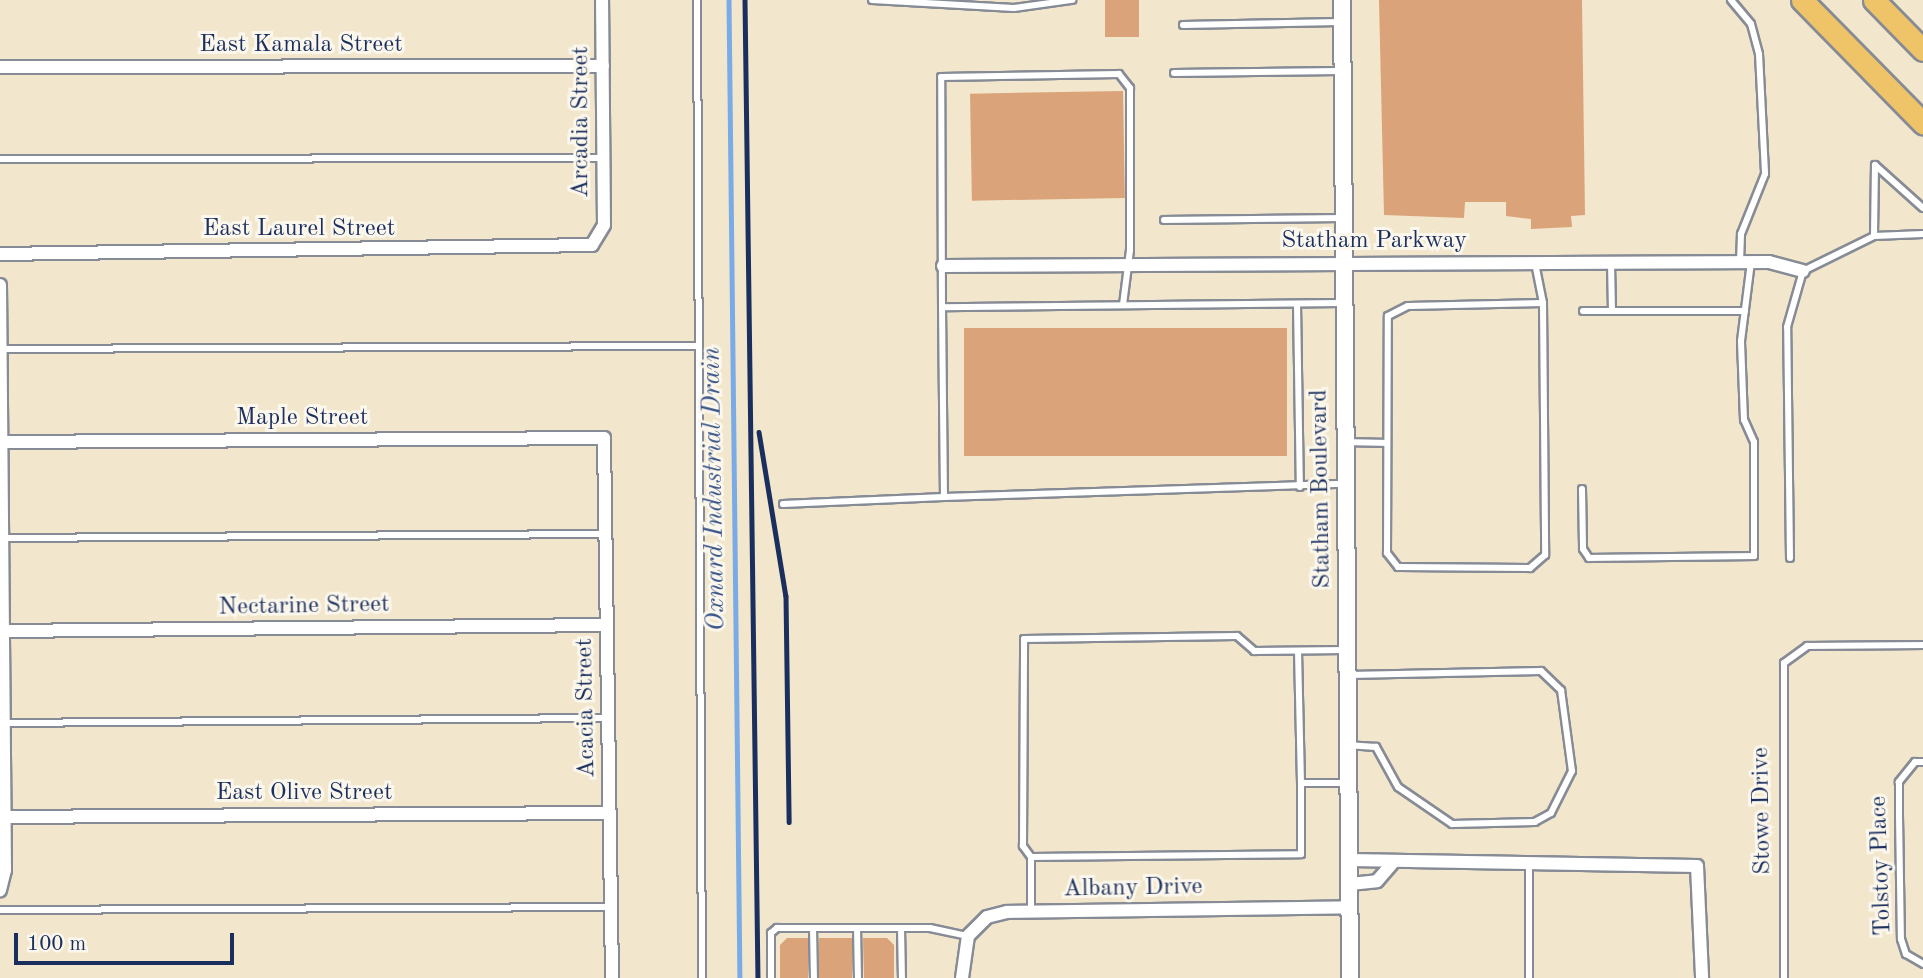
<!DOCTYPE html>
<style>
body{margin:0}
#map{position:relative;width:1923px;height:978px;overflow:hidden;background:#f2e7cc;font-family:"Old Standard TT",serif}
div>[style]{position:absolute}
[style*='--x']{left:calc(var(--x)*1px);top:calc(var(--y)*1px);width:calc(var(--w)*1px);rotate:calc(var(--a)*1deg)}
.stream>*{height:4.5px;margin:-2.25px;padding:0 2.25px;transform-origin:2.25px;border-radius:2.25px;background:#7babe6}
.building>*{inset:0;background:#dba37a;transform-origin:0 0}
.roads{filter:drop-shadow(2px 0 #868b95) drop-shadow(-2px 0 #868b95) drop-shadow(0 2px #868b95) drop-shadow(0 -2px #868b95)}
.service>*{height:6px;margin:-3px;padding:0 3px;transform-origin:3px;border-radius:3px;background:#fff}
.minor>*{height:12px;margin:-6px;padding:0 6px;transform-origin:6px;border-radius:6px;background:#fff}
.tertiary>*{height:16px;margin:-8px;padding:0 8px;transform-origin:8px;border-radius:8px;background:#fff}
.primary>*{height:21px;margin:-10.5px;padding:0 10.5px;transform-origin:10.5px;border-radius:10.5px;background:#efc469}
.rail>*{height:4.5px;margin:-2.25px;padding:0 2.25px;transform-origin:2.25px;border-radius:2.25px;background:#1b2f5e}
span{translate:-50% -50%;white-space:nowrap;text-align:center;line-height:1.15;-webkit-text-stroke:6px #fbf7ec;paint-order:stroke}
.street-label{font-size:24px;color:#1b2f5e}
.water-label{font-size:26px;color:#385487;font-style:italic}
.scale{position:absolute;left:14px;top:933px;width:220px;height:32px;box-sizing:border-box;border:4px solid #1b2f5e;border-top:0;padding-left:9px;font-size:21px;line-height:24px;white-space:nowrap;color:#1b2f5e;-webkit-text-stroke:5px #fbf7ec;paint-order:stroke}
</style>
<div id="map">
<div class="stream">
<div style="--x:729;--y:0;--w:978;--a:89.36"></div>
</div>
<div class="building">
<div style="left:1105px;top:0;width:34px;height:37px"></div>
<div style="clip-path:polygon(1379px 0,1582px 0,1585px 215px,1571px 216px,1572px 227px,1531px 229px,1531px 219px,1506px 216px,1506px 202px,1465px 202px,1464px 218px,1384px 215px)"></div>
<div style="left:1123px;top:91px;width:107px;height:153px;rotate:89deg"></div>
<div style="left:1287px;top:328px;width:128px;height:323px;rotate:90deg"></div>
<div style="clip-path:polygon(787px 938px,808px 938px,808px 978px,780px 978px,780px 945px)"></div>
<div style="left:819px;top:938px;width:33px;height:40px"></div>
<div style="clip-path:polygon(863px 938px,887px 938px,894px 945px,894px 978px,864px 978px)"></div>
</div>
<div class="roads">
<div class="service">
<div style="--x:697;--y:0;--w:978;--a:89.71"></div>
<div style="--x:872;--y:0;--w:142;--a:3.2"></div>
<div style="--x:1014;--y:8;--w:59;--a:-7.9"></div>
<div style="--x:1731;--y:0;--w:31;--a:50"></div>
<div style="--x:1751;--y:24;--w:31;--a:75"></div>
<div style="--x:1759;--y:54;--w:120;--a:87.1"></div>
<div style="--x:1765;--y:174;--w:65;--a:111.8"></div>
<div style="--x:1741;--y:234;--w:28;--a:92"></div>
<div style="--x:1183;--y:25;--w:157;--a:-1.1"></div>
<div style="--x:1174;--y:73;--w:166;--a:-0.7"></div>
<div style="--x:0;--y:159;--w:604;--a:-0.09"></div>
<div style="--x:1164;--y:220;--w:177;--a:-0.6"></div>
<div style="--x:1874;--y:236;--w:71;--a:-89.2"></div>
<div style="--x:1875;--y:165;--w:64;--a:41.9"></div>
<div style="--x:1535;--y:263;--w:41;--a:78.7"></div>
<div style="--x:1543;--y:303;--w:252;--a:89.5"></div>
<div style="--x:1545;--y:555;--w:20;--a:139"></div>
<div style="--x:1530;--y:568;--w:132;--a:-179.6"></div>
<div style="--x:1398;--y:567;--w:18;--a:-128"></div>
<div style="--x:1387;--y:553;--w:237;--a:-89.8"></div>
<div style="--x:1388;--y:316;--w:22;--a:-27"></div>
<div style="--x:1408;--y:306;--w:135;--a:-1.3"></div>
<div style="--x:1611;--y:263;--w:48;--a:88.8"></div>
<div style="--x:1342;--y:303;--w:400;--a:179.4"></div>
<div style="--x:942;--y:307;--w:190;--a:89.4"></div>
<div style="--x:944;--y:497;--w:400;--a:-1.9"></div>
<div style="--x:1297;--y:304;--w:183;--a:89.1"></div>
<div style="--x:942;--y:307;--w:230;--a:-90.2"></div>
<div style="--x:941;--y:77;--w:178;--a:-1"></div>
<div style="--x:1119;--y:74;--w:18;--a:52"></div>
<div style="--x:1130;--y:88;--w:162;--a:90"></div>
<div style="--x:1130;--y:250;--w:55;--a:97.3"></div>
<div style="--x:1583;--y:311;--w:162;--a:0"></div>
<div style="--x:0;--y:349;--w:699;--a:-0.25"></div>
<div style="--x:1345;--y:442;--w:42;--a:1.4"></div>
<div style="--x:1582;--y:489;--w:60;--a:89"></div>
<div style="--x:1583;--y:549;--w:11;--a:56"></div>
<div style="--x:1589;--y:558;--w:165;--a:-0.7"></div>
<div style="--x:1754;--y:556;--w:114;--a:-90"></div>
<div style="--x:1754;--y:442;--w:24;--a:-114"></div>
<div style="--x:1744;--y:420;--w:79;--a:-92.2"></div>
<div style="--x:1741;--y:341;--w:80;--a:-82.8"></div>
<div style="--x:783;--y:504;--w:161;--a:-2.5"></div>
<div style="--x:2;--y:538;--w:603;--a:-0.38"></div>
<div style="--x:1790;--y:558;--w:231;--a:-90.7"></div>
<div style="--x:1787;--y:327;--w:58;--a:-74.1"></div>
<div style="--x:1803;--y:271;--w:79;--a:-26.2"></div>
<div style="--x:1874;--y:236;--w:49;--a:-2.3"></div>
<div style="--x:1298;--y:651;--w:132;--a:88.7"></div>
<div style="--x:1301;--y:783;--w:48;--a:0"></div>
<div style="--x:1349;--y:675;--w:192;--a:-1.2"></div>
<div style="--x:1541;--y:671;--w:28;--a:44"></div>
<div style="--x:1561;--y:690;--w:82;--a:82.3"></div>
<div style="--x:1572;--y:771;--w:47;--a:116.6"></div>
<div style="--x:1551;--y:813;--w:18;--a:151"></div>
<div style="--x:1535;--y:822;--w:83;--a:178.6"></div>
<div style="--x:1452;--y:824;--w:65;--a:-145.6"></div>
<div style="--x:1398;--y:787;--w:46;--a:-118.8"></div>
<div style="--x:1376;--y:747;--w:26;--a:-176"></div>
<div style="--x:4;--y:723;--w:603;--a:-0.48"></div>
<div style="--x:1923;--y:762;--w:8;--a:180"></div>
<div style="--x:1915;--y:762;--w:26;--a:129"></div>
<div style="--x:1899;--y:782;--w:34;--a:90"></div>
<div style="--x:1899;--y:816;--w:123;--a:89.1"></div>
<div style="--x:1901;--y:939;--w:16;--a:72"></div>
<div style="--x:1906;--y:954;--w:20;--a:30"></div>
<div style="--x:1031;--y:857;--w:270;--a:-0.6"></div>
<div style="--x:1301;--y:854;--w:71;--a:-90"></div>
<div style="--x:1529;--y:864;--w:114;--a:90"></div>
<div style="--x:0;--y:910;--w:611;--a:-0.28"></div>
<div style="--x:1031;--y:911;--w:54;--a:-90"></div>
<div style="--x:1031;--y:857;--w:14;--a:-126"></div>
<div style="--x:1023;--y:846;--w:207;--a:-89.7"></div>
<div style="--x:1024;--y:639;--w:213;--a:-0.8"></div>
<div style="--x:1237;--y:636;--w:23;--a:41"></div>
<div style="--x:1254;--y:651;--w:92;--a:-0.6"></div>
<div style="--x:813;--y:928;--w:50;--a:88.9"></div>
<div style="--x:857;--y:928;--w:50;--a:88.9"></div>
<div style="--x:901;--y:928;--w:50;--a:88.9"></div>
<div style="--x:771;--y:978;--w:45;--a:-90"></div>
<div style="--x:771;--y:933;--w:8;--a:-40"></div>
<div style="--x:777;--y:928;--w:153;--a:0"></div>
<div style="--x:930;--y:928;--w:39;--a:12"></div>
<div style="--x:1784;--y:978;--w:315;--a:-90"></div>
<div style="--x:1784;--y:663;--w:29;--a:-36"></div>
<div style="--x:1807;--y:646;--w:116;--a:-0.5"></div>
</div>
<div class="minor">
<div style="--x:0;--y:67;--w:603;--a:-0.1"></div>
<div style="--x:0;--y:254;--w:592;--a:-0.87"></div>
<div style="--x:592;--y:245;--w:23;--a:-59"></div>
<div style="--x:604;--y:225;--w:225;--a:-90.5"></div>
<div style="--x:943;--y:266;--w:826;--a:-0.28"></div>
<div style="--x:1769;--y:262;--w:35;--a:15"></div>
<div style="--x:0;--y:285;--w:585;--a:89.51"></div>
<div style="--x:5;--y:870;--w:21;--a:104"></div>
<div style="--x:1;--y:442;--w:603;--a:-0.38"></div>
<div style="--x:604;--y:438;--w:540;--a:89.15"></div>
<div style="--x:3;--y:631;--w:603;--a:-0.57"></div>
<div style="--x:0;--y:817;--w:609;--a:-0.38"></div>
<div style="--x:1350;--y:860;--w:347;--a:1"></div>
<div style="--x:1697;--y:866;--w:112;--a:87.4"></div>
<div style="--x:1350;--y:884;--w:27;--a:-6"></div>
<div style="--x:1377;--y:881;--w:23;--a:-49"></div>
<div style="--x:962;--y:978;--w:42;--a:-81.9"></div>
<div style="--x:968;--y:936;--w:27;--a:-45"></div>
<div style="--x:987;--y:917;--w:21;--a:-14"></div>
<div style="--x:1007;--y:912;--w:343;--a:-0.8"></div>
</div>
<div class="tertiary">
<div style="--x:1342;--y:0;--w:978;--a:89.53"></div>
</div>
<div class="primary">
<div style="--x:1802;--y:0;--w:173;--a:45.5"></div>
<div style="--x:1874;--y:0;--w:70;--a:45.6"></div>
</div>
</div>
<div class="rail">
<div style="--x:745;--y:0;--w:978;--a:89.24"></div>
<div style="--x:759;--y:432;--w:166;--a:80.7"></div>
<div style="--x:786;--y:596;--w:226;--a:89.2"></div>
</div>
<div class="street-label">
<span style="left:301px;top:46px">East Kamala Street</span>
<span style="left:582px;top:122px;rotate:-90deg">Arcadia Street</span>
<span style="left:299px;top:230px">East Laurel Street</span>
<span style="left:1374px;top:242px">Statham Parkway</span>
<span style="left:302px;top:419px">Maple Street</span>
<span style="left:1322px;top:489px;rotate:-91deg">Statham Boulevard</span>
<span style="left:304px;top:607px;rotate:-1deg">Nectarine Street</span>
<span style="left:587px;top:708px;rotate:-91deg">Acacia Street</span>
<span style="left:304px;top:794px">East Olive Street</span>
<span style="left:1763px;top:811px;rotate:-91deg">Stowe Drive</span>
<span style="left:1882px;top:866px;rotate:-92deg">Tolstoy Place</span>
<span style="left:1133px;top:889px;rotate:-1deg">Albany Drive</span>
</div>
<div class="water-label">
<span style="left:715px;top:489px;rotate:-91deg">Oxnard Industrial Drain</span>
</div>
<div class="scale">100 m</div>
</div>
